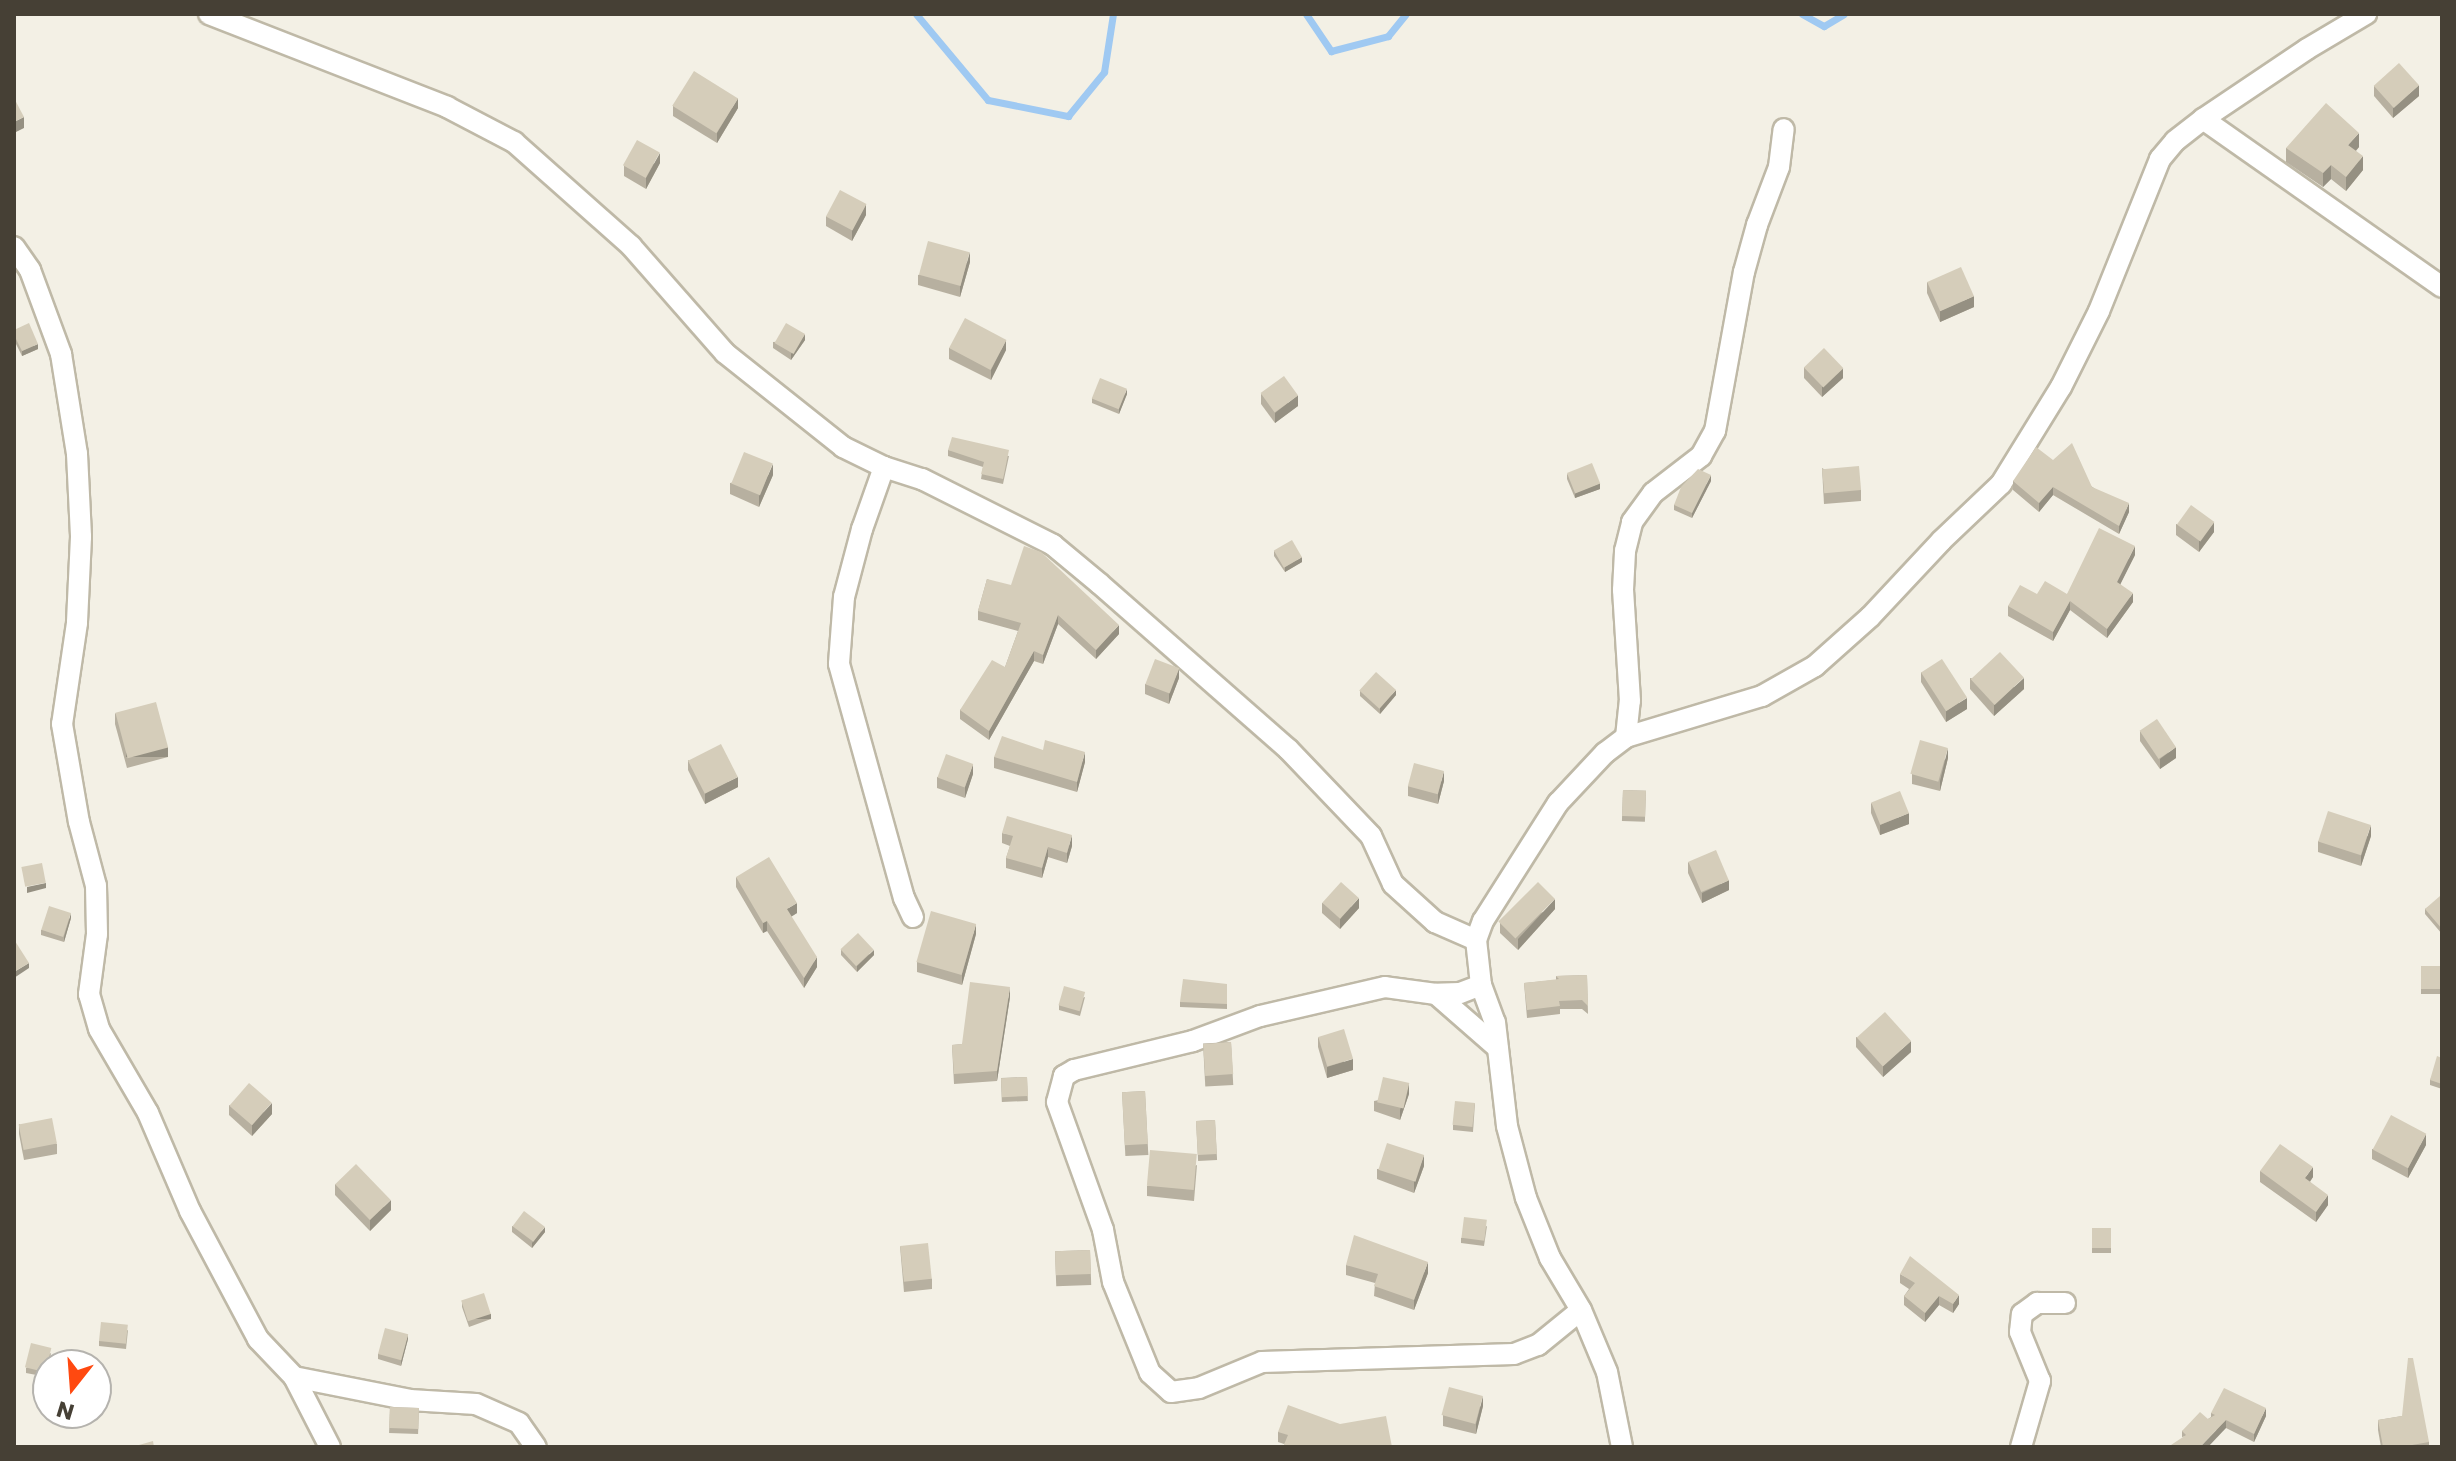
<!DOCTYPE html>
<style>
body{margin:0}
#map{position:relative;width:2456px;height:1461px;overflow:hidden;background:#f3f0e5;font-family:Poppins,sans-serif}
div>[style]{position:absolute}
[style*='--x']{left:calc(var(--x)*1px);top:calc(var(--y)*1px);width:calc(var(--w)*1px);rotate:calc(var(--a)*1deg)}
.stream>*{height:7px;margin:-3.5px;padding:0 3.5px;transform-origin:3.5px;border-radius:3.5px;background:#9fc9f2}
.roads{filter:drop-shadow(2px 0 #bfb9a7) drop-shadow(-2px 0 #bfb9a7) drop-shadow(0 2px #bfb9a7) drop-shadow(0 -2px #bfb9a7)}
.street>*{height:20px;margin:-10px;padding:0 10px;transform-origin:10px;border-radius:10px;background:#fff}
.wall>*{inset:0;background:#b7b0a0;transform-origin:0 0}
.shaded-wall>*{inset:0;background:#959082;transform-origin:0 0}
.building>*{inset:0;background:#d5cdba;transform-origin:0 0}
span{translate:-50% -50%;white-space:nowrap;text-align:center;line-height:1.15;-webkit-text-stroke:6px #fff;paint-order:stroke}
.frame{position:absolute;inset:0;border:16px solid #464035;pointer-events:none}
.north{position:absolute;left:32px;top:1349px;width:80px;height:80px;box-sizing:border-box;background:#fff;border:2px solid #b5b3ae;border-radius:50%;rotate:197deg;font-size:22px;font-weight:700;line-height:32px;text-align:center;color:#464035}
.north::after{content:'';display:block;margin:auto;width:28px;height:36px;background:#ff4910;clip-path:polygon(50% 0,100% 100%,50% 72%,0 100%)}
</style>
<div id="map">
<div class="stream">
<div style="--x:916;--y:14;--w:112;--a:50.1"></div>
<div style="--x:988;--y:100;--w:82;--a:11.3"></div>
<div style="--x:1068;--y:116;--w:57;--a:-50.7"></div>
<div style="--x:1104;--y:72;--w:59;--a:-81.2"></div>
<div style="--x:1306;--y:14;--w:45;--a:56"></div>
<div style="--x:1331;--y:51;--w:59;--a:-14.7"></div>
<div style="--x:1388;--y:36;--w:28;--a:-51"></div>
<div style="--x:1802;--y:14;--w:25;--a:29"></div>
<div style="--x:1824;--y:26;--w:23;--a:-31"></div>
</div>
<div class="roads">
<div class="street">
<div style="--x:209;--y:14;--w:256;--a:21.3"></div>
<div style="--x:447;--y:107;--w:76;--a:27.6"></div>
<div style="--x:514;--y:142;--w:157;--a:41.6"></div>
<div style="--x:631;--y:246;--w:142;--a:48.7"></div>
<div style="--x:725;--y:353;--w:151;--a:38.5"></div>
<div style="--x:843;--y:447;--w:46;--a:26"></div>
<div style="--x:884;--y:467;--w:40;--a:18"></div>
<div style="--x:922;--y:479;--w:147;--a:26.7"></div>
<div style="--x:1053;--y:545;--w:61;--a:39.7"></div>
<div style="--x:1100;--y:584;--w:250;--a:41.3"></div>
<div style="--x:1288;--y:749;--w:120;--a:46.3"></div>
<div style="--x:1371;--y:836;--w:53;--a:65.4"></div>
<div style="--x:1393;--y:884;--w:57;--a:42.1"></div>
<div style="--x:1435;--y:922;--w:45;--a:23.7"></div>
<div style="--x:2203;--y:119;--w:292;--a:35.1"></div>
<div style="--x:14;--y:247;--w:28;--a:55"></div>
<div style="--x:30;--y:270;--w:90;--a:69.7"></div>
<div style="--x:61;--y:354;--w:101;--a:80.9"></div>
<div style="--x:77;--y:454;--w:83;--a:87.2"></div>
<div style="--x:81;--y:537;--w:86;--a:92.7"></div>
<div style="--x:77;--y:623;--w:102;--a:98.4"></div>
<div style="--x:62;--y:724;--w:99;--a:80.2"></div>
<div style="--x:79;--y:822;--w:66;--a:75.1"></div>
<div style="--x:96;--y:886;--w:48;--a:88.8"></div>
<div style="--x:97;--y:934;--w:61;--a:97.6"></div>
<div style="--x:89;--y:994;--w:36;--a:74"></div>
<div style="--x:99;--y:1029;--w:97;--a:59.7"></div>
<div style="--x:148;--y:1113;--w:107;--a:66.8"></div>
<div style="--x:190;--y:1211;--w:145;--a:62"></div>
<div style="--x:258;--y:1339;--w:52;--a:46.5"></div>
<div style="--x:294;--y:1377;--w:79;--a:62.8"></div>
<div style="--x:884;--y:467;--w:66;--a:109.5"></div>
<div style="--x:862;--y:529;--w:70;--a:104.8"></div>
<div style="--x:844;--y:597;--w:67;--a:94.3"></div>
<div style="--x:839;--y:664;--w:243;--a:74.5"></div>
<div style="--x:904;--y:898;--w:21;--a:65"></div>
<div style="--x:1626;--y:737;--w:36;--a:-84"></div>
<div style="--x:1630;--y:701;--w:111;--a:-93.6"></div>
<div style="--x:1623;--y:590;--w:39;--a:-87"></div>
<div style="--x:1625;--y:551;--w:30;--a:-76"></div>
<div style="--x:1632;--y:522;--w:36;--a:-54"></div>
<div style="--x:1653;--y:493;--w:61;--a:-37.6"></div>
<div style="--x:1701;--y:456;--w:29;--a:-61"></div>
<div style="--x:1715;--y:431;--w:162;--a:-79.7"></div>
<div style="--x:1744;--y:272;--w:49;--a:-74.5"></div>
<div style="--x:1757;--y:225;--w:62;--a:-69.2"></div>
<div style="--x:1779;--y:167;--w:38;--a:-83"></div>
<div style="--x:1481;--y:985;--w:22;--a:159"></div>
<div style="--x:1460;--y:993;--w:24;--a:178"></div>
<div style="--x:1436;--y:994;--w:51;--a:-172.2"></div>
<div style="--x:1385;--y:987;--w:128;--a:166.9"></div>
<div style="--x:1260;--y:1016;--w:72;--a:159.5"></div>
<div style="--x:1193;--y:1041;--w:122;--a:166.3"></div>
<div style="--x:1074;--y:1070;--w:12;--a:149"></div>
<div style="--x:1064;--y:1076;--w:27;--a:105"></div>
<div style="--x:1057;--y:1102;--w:136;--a:70.2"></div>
<div style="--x:1103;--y:1230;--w:53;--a:79.1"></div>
<div style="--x:1113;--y:1282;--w:98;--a:67.9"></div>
<div style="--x:1150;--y:1373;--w:28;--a:42"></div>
<div style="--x:1171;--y:1392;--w:28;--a:-8"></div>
<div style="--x:1199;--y:1388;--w:68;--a:-22.4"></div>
<div style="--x:1262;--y:1362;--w:252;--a:-1.8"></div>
<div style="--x:1514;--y:1354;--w:26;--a:-21"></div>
<div style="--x:1538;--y:1345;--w:55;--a:-39.1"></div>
<div style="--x:1436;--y:994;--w:82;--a:41.1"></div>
<div style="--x:294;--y:1377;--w:118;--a:11.2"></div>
<div style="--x:410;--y:1400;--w:66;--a:3.5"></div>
<div style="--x:476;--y:1404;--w:47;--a:23.8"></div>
<div style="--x:519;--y:1423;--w:29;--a:55"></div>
<div style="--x:1622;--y:1447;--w:76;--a:-101.3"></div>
<div style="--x:1607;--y:1372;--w:67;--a:-112.8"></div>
<div style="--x:1581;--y:1310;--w:61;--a:-120.8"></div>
<div style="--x:1550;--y:1258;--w:65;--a:-111.8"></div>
<div style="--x:1526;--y:1198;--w:74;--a:-104.8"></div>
<div style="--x:1507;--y:1126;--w:104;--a:-96.6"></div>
<div style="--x:1495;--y:1023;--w:40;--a:-110.2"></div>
<div style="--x:1481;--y:985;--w:45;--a:-96.3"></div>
<div style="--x:1476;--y:940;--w:20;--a:-70"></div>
<div style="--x:1483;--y:921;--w:140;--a:-57.6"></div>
<div style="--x:1558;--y:803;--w:69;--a:-46.8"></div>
<div style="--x:1605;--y:753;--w:26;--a:-37"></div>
<div style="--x:1626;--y:737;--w:142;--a:-16.8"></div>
<div style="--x:1762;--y:696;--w:61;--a:-29.5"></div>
<div style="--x:1815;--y:666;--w:74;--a:-41.7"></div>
<div style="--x:1870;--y:617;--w:104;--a:-46.9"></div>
<div style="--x:1941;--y:541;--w:83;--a:-43.5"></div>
<div style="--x:2001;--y:484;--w:114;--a:-58.3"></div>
<div style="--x:2061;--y:387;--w:85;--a:-63.4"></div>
<div style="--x:2099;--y:311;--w:164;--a:-68.1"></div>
<div style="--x:2160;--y:159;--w:23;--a:-50"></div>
<div style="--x:2175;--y:141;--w:36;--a:-38"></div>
<div style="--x:2203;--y:119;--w:125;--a:-33.9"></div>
<div style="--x:2307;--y:49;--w:69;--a:-30.7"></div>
<div style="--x:2021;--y:1447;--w:69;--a:-73.9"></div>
<div style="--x:2040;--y:1381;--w:53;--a:-112.2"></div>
<div style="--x:2020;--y:1332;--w:18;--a:-84"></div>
<div style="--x:2022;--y:1314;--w:19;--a:-36"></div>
<div style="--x:2037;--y:1303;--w:28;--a:0"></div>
</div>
</div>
<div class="wall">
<div style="clip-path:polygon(2374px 86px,2419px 96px,2393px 118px,2374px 96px)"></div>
<div style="clip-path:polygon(673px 106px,738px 108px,717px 143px,673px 116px)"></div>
<div style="clip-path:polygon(2359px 147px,2356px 151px,2363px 170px,2346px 191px,2331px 179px,2323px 187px,2286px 162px,2286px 148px)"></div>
<div style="clip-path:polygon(660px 163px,646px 189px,624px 176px,624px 166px)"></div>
<div style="clip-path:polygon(866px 215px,852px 241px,826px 226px,826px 216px)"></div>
<div style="clip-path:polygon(970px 262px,960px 297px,918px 285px,918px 275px)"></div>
<div style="clip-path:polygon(1927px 282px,1974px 307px,1940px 322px,1927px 293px)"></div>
<div style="clip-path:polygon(14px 330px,38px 349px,22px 356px,14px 340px)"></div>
<div style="clip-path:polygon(805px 340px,791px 360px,773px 348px,773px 342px)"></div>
<div style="clip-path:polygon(949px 348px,1006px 350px,991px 380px,949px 359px)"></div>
<div style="clip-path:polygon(1804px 367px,1843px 378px,1822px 397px,1804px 378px)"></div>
<div style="clip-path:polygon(1127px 394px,1119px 414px,1092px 403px,1092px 398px)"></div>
<div style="clip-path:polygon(1261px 394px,1298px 406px,1275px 423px,1261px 404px)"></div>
<div style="clip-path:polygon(948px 450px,1009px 456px,1003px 484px,981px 479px,983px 467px,948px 456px)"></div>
<div style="clip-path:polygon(2053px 460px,2129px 512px,2119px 534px,2053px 495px,2039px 512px,2013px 490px,2013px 481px)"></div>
<div style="clip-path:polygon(1822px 468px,1861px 490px,1861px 501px,1824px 504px)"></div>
<div style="clip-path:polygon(1567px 474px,1600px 489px,1575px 498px,1567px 479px)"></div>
<div style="clip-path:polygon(773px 475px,759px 507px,730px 494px,730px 483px)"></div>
<div style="clip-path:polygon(1711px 481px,1692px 518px,1674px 510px,1674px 505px)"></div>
<div style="clip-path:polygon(2176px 524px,2214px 532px,2199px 552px,2176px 535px)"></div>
<div style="clip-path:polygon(1274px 551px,1302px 562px,1285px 572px,1274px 556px)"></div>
<div style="clip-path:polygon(2135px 555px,2120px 584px,2133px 602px,2107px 638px,2070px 610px,2053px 641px,2008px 616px,2008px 606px,2037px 594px,2067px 594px)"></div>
<div style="clip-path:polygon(987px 579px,1119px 634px,1096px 659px,1058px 624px,1043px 664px,1034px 661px,989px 740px,960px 719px,960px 710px,1005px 667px,1018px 631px,978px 620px,978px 611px)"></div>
<div style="clip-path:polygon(1921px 672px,1967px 709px,1946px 722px,1921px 682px)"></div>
<div style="clip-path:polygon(1179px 678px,1169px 704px,1145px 694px,1145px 684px)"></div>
<div style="clip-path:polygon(1970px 678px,2024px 689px,1994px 716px,1970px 689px)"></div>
<div style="clip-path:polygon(1360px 691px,1396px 695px,1380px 714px,1360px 696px)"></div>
<div style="clip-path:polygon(115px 713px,168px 757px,127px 768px,115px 724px)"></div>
<div style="clip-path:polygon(2140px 731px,2176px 758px,2160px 769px,2140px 741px)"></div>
<div style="clip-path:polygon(1043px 750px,1085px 762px,1077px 792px,994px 768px,994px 757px)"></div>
<div style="clip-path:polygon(1948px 758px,1940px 791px,1912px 784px,1912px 774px)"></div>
<div style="clip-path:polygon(688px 760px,738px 787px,705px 804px,688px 770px)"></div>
<div style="clip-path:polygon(973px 774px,965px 798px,937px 788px,937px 777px)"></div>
<div style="clip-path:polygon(1444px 781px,1438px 804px,1408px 796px,1408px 786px)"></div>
<div style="left:1623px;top:790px;width:23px;height:31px;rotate:2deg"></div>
<div style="clip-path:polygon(1871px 803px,1909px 824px,1880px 835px,1871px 813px)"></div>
<div style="clip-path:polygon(1002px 833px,1072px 846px,1067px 863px,1048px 857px,1042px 878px,1006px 868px,1006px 858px,1010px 846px,1002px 843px)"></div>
<div style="clip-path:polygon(2371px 836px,2361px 866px,2318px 852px,2318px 841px)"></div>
<div style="clip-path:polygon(1688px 862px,1729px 890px,1702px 903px,1688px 873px)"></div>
<div style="clip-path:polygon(736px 877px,797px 913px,791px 917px,817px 967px,804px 988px,767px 931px,763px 933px,736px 887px)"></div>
<div style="clip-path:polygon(2442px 898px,2442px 934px,2425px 914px,2425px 909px)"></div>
<div style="clip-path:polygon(1322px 903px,1359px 908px,1340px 929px,1322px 913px)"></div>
<div style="clip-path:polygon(1555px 909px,1518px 950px,1500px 933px,1500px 923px)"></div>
<div style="clip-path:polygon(71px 918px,64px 942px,41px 935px,41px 930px)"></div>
<div style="clip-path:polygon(976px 934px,962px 985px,917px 972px,917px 962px)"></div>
<div style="clip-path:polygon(841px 950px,874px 955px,857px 972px,841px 955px)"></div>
<div style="left:2421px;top:966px;width:21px;height:28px"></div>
<div style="clip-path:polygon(1587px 975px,1588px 1014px,1582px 1009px,1560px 1009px,1560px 1014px,1527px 1018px,1524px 983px,1556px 980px,1556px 976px)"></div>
<div style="clip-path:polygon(1227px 984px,1227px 1009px,1180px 1007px,1180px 1002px)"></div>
<div style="clip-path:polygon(1010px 997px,997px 1081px,954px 1084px,952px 1045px,962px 1044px)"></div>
<div style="clip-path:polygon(1085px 997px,1080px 1016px,1059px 1010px,1059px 1005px)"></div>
<div style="clip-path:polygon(1318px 1037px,1353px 1070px,1327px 1078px,1318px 1047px)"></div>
<div style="clip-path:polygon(1856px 1037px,1911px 1052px,1883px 1077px,1856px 1047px)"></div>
<div style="left:1231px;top:1042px;width:43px;height:28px;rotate:87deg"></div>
<div style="clip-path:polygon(2442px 1058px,2442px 1089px,2430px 1085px,2430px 1080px)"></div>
<div style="left:1027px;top:1077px;width:24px;height:26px;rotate:88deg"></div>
<div style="left:1145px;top:1091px;width:64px;height:23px;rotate:87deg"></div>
<div style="clip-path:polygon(1409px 1094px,1400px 1120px,1374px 1111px,1374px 1101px)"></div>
<div style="clip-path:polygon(1475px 1103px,1473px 1132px,1453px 1130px,1453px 1125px)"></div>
<div style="clip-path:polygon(229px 1105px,272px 1114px,252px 1136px,229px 1115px)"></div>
<div style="left:1215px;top:1120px;width:40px;height:19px;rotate:87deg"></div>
<div style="clip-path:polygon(19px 1124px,57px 1144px,57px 1154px,24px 1160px,19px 1134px)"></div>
<div style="clip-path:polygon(2426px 1145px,2408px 1178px,2372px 1159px,2372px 1149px)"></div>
<div style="clip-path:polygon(1197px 1165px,1194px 1201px,1147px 1196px,1147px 1186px)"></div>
<div style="clip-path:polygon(1424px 1166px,1414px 1193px,1377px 1179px,1377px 1169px)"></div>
<div style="clip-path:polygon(2260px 1171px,2313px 1177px,2310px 1182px,2328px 1205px,2316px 1222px,2260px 1182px)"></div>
<div style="clip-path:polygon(335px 1184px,391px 1210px,370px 1231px,335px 1195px)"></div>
<div style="clip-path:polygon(512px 1226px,545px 1232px,532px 1248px,512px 1232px)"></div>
<div style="clip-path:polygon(1487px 1226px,1484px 1246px,1461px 1243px,1461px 1238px)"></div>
<div style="left:2092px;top:1228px;width:19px;height:25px"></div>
<div style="clip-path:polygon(900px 1246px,932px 1279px,932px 1289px,904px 1292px)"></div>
<div style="left:1090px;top:1250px;width:35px;height:35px;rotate:88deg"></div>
<div style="clip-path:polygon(1346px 1265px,1428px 1273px,1414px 1310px,1374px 1296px,1375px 1283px,1346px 1275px)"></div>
<div style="clip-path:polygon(1900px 1274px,1959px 1304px,1953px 1313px,1939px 1305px,1925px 1322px,1904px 1305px,1904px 1296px,1909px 1289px,1900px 1283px)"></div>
<div style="clip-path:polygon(462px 1302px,491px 1319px,469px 1327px,462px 1307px)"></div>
<div style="clip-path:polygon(128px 1330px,126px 1349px,99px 1346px,99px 1341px)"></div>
<div style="clip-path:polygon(408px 1339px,401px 1366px,378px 1359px,378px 1354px)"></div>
<div style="clip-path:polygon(51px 1353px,47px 1377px,26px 1373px,26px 1368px)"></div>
<div style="clip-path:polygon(1483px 1406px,1476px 1434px,1443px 1426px,1443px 1415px)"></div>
<div style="left:390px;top:1407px;width:29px;height:26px;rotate:2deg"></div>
<div style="clip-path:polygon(2211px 1413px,2266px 1416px,2254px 1442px,2226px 1428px,2182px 1437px,2182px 1431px,2208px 1419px,2211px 1417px)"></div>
<div style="clip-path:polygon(2402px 1416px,2429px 1442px,2429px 1447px,2381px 1447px,2378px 1430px,2378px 1420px)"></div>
<div style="clip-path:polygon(1340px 1424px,1284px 1444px,1278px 1442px,1278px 1432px)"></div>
</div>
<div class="shaded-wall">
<div style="clip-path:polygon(2419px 85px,2419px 96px,2393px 118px,2393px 108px)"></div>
<div style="clip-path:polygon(738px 98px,738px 108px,717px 143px,717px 133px)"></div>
<div style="clip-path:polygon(24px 117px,24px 128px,14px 133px,14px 122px)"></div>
<div style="clip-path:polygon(2359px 133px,2359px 147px,2348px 159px,2348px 145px)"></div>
<div style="clip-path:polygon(660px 153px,660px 163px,646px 189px,646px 178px)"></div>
<div style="clip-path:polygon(2363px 156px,2363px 170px,2346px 191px,2346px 177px)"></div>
<div style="clip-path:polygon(2331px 165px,2331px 179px,2323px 187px,2323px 173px)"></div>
<div style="clip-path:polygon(866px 204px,866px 215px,852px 241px,852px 230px)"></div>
<div style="clip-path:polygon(970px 252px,970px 262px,960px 297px,960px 286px)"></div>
<div style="clip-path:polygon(1974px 296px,1974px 307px,1940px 322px,1940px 311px)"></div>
<div style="clip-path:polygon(805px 334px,805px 340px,791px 360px,791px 354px)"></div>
<div style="clip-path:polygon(1006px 340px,1006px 350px,991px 380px,991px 370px)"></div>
<div style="clip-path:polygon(38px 344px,38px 349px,22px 356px,22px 351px)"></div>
<div style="clip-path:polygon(1843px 368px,1843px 378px,1822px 397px,1822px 387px)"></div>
<div style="clip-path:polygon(1127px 389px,1127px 394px,1119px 414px,1119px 409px)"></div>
<div style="clip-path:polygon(1298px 395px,1298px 406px,1275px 423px,1275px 413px)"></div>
<div style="clip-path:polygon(773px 464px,773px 475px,759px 507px,759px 496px)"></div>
<div style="clip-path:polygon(1711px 475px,1711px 481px,1692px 518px,1692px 513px)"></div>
<div style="clip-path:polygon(1600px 483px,1600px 489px,1575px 498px,1575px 493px)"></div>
<div style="clip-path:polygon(2053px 487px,2053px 495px,2039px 512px,2039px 503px)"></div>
<div style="clip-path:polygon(2129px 503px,2129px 512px,2119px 534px,2119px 526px)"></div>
<div style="clip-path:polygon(2214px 522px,2214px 532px,2199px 552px,2199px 541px)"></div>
<div style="clip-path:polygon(2135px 546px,2135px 555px,2117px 591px,2117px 582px)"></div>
<div style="clip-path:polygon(1302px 557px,1302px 562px,1285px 572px,1285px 567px)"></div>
<div style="clip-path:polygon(2133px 593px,2133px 602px,2107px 638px,2107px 629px)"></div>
<div style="clip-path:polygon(2070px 601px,2070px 610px,2053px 641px,2053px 632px)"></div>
<div style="clip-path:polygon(1058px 615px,1058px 624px,1043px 664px,1043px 655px)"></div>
<div style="clip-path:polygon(1119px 625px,1119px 634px,1096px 659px,1096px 650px)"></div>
<div style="clip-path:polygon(1034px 651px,1034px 661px,989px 740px,989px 731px)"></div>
<div style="clip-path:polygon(1179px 668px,1179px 678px,1169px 704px,1169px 693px)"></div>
<div style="clip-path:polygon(2024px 678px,2024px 689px,1994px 716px,1994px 705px)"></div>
<div style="clip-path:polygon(1396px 690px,1396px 695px,1380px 714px,1380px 708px)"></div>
<div style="clip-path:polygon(1967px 698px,1967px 709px,1946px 722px,1946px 711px)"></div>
<div style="left:168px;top:747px;width:10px;height:42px;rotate:90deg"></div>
<div style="clip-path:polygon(2176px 747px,2176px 758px,2160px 769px,2160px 759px)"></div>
<div style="clip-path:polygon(1948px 748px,1948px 758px,1940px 791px,1940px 781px)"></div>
<div style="clip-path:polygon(1085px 752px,1085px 762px,1077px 792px,1077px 782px)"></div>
<div style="clip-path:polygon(973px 764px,973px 774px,965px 798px,965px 787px)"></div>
<div style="clip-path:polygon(1444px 771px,1444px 781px,1438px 804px,1438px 794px)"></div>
<div style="clip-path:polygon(738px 777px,738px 787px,705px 804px,705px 793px)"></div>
<div style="clip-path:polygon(1909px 813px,1909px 824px,1880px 835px,1880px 825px)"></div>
<div style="clip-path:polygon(2371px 825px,2371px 836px,2361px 866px,2361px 856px)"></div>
<div style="clip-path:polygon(1072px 835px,1072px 846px,1067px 863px,1067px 853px)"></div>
<div style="clip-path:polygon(1048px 847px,1048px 857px,1042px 878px,1042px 868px)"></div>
<div style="clip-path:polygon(1729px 880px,1729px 890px,1702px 903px,1702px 893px)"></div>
<div style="clip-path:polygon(46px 883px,46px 888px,27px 893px,27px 887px)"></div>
<div style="clip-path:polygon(1359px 898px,1359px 908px,1340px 929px,1340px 919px)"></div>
<div style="clip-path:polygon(1555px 899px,1555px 909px,1518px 950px,1518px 939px)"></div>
<div style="clip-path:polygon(797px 903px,797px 913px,787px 919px,787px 909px)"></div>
<div style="clip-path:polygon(71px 913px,71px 918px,64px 942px,64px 937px)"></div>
<div style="clip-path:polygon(767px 921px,767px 931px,763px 933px,763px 923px)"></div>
<div style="clip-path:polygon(976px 924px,976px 934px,962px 985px,962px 974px)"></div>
<div style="clip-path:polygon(874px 950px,874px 955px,857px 972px,857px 966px)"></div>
<div style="clip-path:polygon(817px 957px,817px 967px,804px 988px,804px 978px)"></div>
<div style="clip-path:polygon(29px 963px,29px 968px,14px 978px,14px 972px)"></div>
<div style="clip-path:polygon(1010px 987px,1010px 997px,997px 1081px,997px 1071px)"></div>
<div style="clip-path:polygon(1911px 1041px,1911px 1052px,1883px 1077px,1883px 1066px)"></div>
<div style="clip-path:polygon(1353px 1059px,1353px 1070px,1327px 1078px,1327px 1067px)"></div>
<div style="clip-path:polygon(1409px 1083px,1409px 1094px,1400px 1120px,1400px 1110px)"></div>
<div style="clip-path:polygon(272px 1103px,272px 1114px,252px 1136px,252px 1125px)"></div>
<div style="clip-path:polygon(2426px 1134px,2426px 1145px,2408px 1178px,2408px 1168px)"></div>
<div style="clip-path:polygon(1424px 1155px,1424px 1166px,1414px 1193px,1414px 1182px)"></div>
<div style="clip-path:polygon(2313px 1167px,2313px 1177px,2305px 1188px,2305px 1178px)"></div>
<div style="clip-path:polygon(2328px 1195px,2328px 1205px,2316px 1222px,2316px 1212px)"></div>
<div style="clip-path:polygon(391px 1200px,391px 1210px,370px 1231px,370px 1220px)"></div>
<div style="clip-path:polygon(545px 1227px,545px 1232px,532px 1248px,532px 1243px)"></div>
<div style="clip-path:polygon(1428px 1262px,1428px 1273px,1414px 1310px,1414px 1300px)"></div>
<div style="clip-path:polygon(1959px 1295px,1959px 1304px,1953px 1313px,1953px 1304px)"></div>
<div style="clip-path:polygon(1939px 1296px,1939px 1305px,1925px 1322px,1925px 1313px)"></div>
<div style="left:491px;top:1314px;width:5px;height:23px;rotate:90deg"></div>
<div style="clip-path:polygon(408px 1334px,408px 1339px,401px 1366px,401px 1361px)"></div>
<div style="clip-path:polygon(1483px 1396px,1483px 1406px,1476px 1434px,1476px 1424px)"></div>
<div style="clip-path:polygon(2266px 1408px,2266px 1416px,2254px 1442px,2254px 1434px)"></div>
<div style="clip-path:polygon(2226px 1420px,2226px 1428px,2208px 1447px,2200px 1447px)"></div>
</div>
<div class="building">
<div style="left:2399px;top:63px;width:30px;height:34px;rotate:48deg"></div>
<div style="left:694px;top:71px;width:52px;height:41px;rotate:32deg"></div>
<div style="clip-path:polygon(14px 98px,24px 117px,14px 122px)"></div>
<div style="clip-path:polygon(2326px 103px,2359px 133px,2348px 145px,2363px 156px,2346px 177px,2331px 165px,2323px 173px,2286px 148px)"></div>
<div style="left:637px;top:140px;width:26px;height:29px;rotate:29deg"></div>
<div style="left:840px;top:190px;width:30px;height:30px;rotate:28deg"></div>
<div style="left:928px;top:241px;width:43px;height:35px;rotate:15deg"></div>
<div style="left:1961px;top:267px;width:32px;height:37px;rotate:66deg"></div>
<div style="left:965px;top:318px;width:47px;height:34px;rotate:28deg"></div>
<div style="clip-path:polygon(29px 323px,38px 344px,22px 351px,14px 335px,14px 330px)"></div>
<div style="left:786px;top:323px;width:22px;height:23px;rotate:30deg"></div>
<div style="left:1824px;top:348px;width:28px;height:28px;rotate:46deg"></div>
<div style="left:1284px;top:376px;width:24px;height:29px;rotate:54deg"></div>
<div style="left:1100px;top:378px;width:29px;height:22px;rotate:22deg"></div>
<div style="clip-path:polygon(952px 437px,1009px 450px,1003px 479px,981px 474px,984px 462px,948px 450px)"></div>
<div style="clip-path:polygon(2072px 443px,2092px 487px,2129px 503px,2119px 526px,2053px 487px,2039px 503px,2013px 481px,2036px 447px,2053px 460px)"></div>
<div style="left:744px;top:452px;width:31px;height:34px;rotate:22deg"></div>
<div style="left:1592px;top:463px;width:22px;height:27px;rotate:68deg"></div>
<div style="left:1859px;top:466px;width:24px;height:37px;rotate:85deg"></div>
<div style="clip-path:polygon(1698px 469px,1711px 475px,1692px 513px,1674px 505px,1681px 487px)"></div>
<div style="left:2191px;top:505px;width:29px;height:24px;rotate:36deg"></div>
<div style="clip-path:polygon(2099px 528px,2135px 546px,2117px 582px,2133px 593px,2107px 629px,2070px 601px,2053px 632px,2008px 606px,2020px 585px,2037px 594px,2045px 581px,2067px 594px)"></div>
<div style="left:1292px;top:540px;width:20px;height:21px;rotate:60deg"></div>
<div style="clip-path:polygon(1024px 546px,1041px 552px,1119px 625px,1096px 650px,1058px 615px,1043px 655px,1034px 651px,989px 731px,960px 710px,992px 660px,1005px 667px,1021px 623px,978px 611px,987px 579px,1011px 585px)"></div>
<div style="left:2000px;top:652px;width:35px;height:40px;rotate:47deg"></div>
<div style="left:1155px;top:659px;width:26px;height:27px;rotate:21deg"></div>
<div style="left:1942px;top:659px;width:46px;height:25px;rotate:57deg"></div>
<div style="left:1376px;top:672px;width:27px;height:25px;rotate:42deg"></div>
<div style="left:156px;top:702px;width:47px;height:42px;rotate:75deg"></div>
<div style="left:2157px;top:719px;width:34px;height:21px;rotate:56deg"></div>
<div style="clip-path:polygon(1002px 736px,1043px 750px,1045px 740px,1085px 752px,1077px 782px,994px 757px)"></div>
<div style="left:1920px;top:740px;width:29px;height:35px;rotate:16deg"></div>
<div style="left:721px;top:744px;width:37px;height:37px;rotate:63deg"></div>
<div style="left:946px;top:754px;width:29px;height:25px;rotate:20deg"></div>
<div style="left:1414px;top:763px;width:31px;height:24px;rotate:15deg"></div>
<div style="left:1623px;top:790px;width:23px;height:26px;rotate:2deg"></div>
<div style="left:1900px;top:791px;width:24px;height:31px;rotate:68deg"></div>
<div style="left:2328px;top:811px;width:45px;height:32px;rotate:18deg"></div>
<div style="clip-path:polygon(1007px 816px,1072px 835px,1067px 853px,1048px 847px,1042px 868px,1006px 858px,1013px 836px,1002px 833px)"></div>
<div style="left:1716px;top:850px;width:33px;height:30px;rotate:67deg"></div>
<div style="clip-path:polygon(769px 857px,797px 903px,787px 909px,817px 957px,804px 978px,767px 921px,763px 923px,736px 877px)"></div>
<div style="left:42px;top:863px;width:20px;height:21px;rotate:79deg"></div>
<div style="left:1341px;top:882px;width:24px;height:28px;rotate:42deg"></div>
<div style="left:1538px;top:882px;width:24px;height:56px;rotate:45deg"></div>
<div style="clip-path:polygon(2440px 896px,2442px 898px,2442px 929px,2425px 909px)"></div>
<div style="left:49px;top:906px;width:23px;height:25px;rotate:18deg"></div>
<div style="left:931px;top:911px;width:47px;height:53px;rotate:16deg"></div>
<div style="left:858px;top:933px;width:23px;height:24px;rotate:47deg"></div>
<div style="clip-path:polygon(15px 941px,29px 963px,14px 972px,14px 942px)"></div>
<div style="left:2421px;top:966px;width:21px;height:23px"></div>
<div style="clip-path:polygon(1587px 975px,1588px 1006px,1582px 1000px,1559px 1001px,1560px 1006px,1527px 1010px,1524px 983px,1559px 979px,1556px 976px)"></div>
<div style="clip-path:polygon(1183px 979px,1227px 984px,1227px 1004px,1180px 1002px)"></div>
<div style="clip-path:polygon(970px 982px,1010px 987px,997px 1071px,954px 1074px,952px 1045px,962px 1044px)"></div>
<div style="left:1064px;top:986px;width:22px;height:20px;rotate:16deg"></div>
<div style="left:1885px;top:1012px;width:39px;height:38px;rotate:48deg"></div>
<div style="left:1344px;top:1029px;width:31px;height:27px;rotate:73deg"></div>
<div style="left:1231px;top:1042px;width:32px;height:28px;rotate:86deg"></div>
<div style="clip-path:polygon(2437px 1056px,2442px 1058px,2442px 1084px,2430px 1080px)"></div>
<div style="left:1027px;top:1077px;width:19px;height:26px;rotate:87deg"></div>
<div style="left:1383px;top:1077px;width:27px;height:26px;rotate:13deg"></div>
<div style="left:249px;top:1083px;width:30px;height:30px;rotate:41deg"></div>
<div style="left:1145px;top:1091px;width:53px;height:23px;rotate:87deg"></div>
<div style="left:1455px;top:1101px;width:20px;height:24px;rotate:6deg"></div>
<div style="left:2391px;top:1115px;width:40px;height:39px;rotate:28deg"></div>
<div style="left:52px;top:1118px;width:26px;height:34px;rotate:79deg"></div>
<div style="left:1215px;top:1120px;width:34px;height:19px;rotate:87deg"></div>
<div style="left:1387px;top:1143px;width:39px;height:28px;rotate:18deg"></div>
<div style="clip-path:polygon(2280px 1144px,2313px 1167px,2305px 1178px,2328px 1195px,2316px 1212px,2260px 1171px)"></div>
<div style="left:1150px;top:1150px;width:47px;height:36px;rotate:5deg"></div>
<div style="left:356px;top:1164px;width:50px;height:29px;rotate:46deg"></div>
<div style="left:524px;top:1211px;width:26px;height:19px;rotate:37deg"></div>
<div style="left:1464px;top:1217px;width:23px;height:21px;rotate:7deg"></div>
<div style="left:2092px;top:1228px;width:19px;height:20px"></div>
<div style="clip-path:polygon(1354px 1235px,1428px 1262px,1414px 1300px,1374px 1286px,1378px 1274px,1346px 1265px)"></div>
<div style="left:928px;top:1243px;width:36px;height:28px;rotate:84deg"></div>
<div style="left:1090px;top:1250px;width:24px;height:35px;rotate:88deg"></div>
<div style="clip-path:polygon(1910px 1256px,1959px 1295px,1953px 1304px,1939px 1296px,1925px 1313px,1904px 1296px,1915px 1283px,1900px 1274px)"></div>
<div style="left:484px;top:1293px;width:22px;height:24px;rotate:72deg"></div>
<div style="left:101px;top:1322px;width:27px;height:19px;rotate:6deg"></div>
<div style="left:385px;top:1328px;width:24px;height:27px;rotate:15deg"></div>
<div style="left:31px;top:1343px;width:21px;height:25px;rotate:14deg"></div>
<div style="clip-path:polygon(2408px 1358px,2413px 1358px,2429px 1442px,2401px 1447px,2383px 1447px,2378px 1420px,2402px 1416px)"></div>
<div style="left:1449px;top:1387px;width:35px;height:29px;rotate:15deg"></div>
<div style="clip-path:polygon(2224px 1388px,2266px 1408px,2254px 1434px,2226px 1420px,2200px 1447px,2168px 1447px,2186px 1435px,2182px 1431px,2200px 1412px,2208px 1419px,2215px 1415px,2211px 1413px)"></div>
<div style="clip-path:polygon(1288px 1405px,1340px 1424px,1386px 1416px,1392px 1447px,1283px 1447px,1288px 1435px,1278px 1432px)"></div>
<div style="left:390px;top:1407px;width:29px;height:21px;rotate:2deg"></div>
<div style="clip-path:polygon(153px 1441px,154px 1447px,132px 1447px)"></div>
</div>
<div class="frame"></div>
<div class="north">N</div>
</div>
